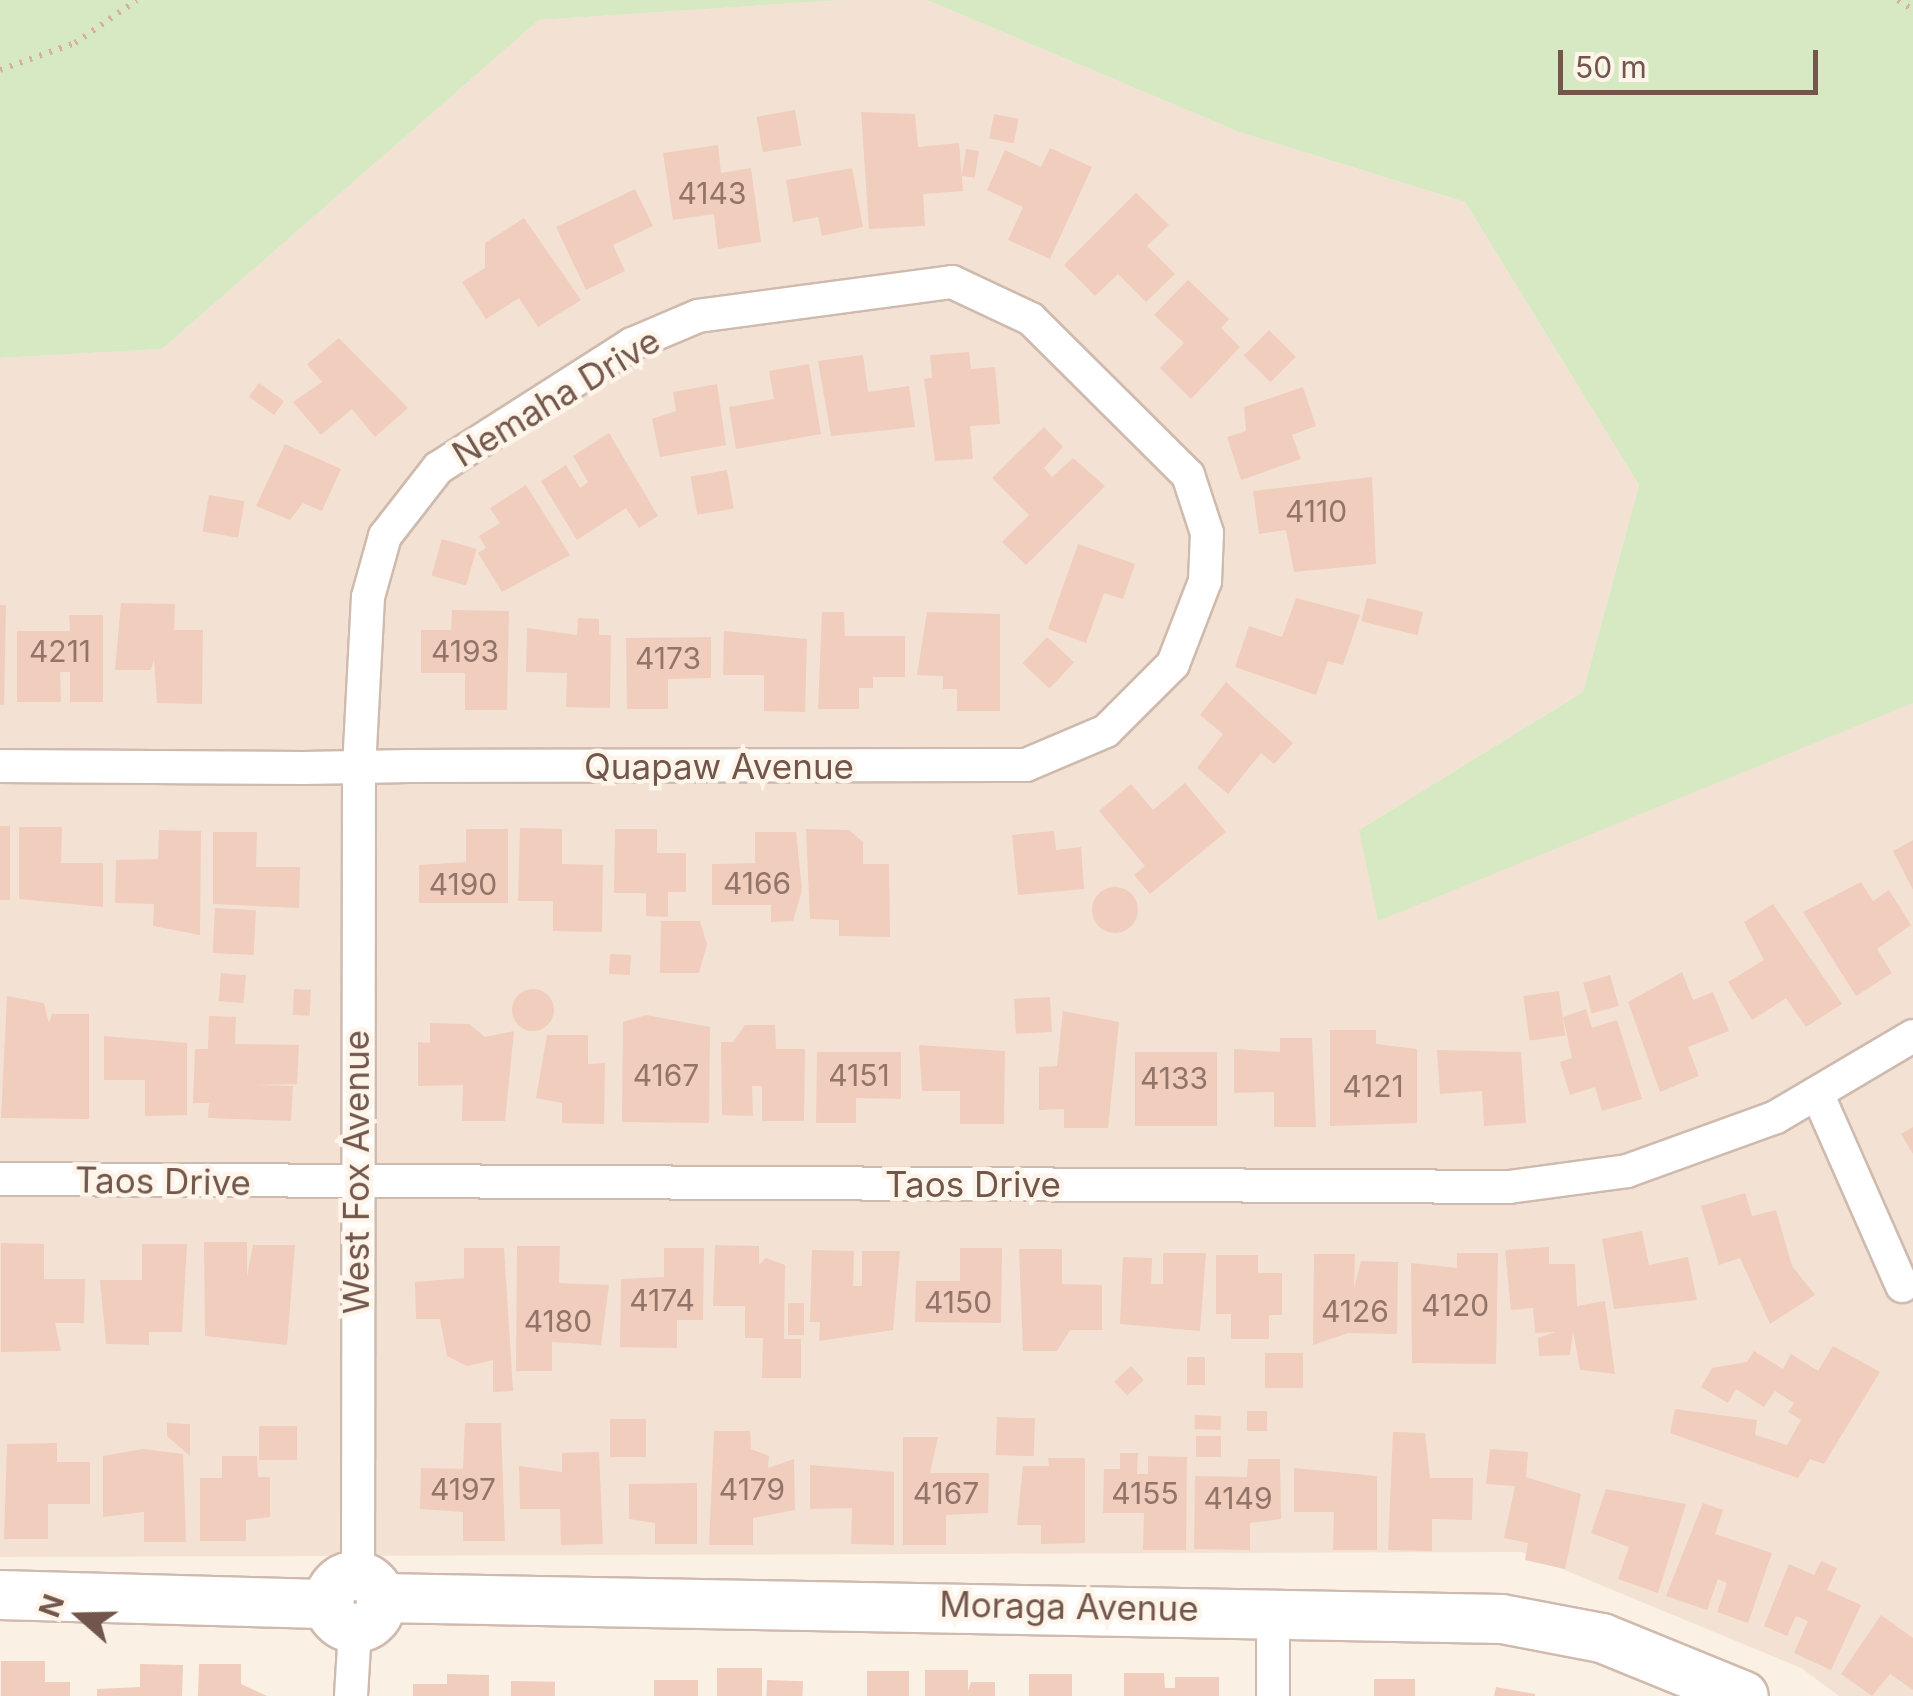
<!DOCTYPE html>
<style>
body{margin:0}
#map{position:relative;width:1913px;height:1696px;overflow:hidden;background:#fbf0e4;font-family:Inter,sans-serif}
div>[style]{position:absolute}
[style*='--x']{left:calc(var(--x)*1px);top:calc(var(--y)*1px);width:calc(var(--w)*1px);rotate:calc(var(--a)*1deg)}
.residential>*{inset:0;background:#f3e2d3}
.green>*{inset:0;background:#d6e9c3}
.building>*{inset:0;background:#f0cdbd;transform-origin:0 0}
.round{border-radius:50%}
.path>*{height:6px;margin-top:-3px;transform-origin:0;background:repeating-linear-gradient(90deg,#d5b0a0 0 2.5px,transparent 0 10.5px)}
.roads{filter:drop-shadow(2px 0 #cfbaae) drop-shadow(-2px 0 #cfbaae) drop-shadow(0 2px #cfbaae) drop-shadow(0 -2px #cfbaae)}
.street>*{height:32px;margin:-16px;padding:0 16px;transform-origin:16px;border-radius:16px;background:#fff}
.secondary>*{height:48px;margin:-24px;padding:0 24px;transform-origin:24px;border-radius:24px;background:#fff}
.secondary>.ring{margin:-24px;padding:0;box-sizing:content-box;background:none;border:48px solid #fff;border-radius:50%}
span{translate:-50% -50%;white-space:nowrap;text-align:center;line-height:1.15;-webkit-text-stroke:9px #fef5ea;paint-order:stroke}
.number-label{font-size:30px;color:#927468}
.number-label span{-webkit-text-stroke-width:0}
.street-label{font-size:35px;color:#73564b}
.north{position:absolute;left:30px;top:1566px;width:100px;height:100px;-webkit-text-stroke:8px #fef5ea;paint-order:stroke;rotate:290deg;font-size:28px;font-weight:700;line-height:40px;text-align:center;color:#73564b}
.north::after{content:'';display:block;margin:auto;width:35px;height:45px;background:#73564b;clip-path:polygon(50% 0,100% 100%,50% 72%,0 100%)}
.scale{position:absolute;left:1558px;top:50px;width:260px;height:45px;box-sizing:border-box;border:5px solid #73564b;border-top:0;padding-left:12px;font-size:30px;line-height:35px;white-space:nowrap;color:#73564b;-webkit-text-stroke:8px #fef5ea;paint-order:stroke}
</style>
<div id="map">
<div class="residential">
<div style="clip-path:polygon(843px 0,927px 0,1239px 132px,1465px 202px,1639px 485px,1583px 692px,1359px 830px,1802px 745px,1913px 703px,1913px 1696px,1839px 1696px,1801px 1668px,1521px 1552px,0 1557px,0 358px,162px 349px,539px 20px)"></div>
</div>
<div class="green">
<div style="clip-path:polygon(0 0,843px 0,539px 20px,162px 349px,0 358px)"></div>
<div style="clip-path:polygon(927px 0,1913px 0,1913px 703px,1378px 921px,1359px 830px,1583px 692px,1639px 485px,1465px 202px,1239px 132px)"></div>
</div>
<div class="building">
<div style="left:795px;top:110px;width:36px;height:39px;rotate:80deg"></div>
<div style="clip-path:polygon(861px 112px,915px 114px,918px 147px,959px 143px,963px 191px,923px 194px,925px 226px,869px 229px)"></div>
<div style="left:994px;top:114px;width:25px;height:25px;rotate:11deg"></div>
<div style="clip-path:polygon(718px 145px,721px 173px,751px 168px,761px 242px,718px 249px,714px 214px,673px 220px,663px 153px)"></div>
<div style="clip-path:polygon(1050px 148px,1092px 167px,1050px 259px,1008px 240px,1023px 207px,987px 190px,1005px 150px,1041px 167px)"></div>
<div style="left:966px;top:149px;width:13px;height:27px;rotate:9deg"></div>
<div style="clip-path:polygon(852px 168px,863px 227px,822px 236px,818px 217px,793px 222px,786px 180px)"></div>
<div style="clip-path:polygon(635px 189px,653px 226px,613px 245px,625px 271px,586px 290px,556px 227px)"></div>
<div style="clip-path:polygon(1136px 193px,1169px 225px,1147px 246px,1175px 274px,1146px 302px,1118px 274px,1095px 296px,1064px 265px)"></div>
<div style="clip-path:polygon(524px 218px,581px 300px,538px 327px,519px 298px,486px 319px,462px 282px,485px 268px,485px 243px)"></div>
<div style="clip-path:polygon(1188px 280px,1229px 319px,1221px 328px,1240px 347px,1191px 399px,1160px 368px,1184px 343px,1154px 315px)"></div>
<div style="left:1269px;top:330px;width:38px;height:36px;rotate:45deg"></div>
<div style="clip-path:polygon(339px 338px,408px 408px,375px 437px,352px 409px,321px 435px,293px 402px,322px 382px,307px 364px)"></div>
<div style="clip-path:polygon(969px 352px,971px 369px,995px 367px,1000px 424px,970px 426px,973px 459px,935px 461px,924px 379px,932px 378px,930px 355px)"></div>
<div style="clip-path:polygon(863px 355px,868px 392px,909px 386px,915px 427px,831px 436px,818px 361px)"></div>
<div style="clip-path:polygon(809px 364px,821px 434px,736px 449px,729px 407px,774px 399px,769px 371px)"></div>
<div style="left:259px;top:383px;width:31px;height:17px;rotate:36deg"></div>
<div style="clip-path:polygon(717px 384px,726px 445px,660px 457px,652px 419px,676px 411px,673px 392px)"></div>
<div style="clip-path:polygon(1303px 387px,1316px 426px,1292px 435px,1301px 459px,1241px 480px,1227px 437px,1246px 431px,1244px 407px)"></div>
<div style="clip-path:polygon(1044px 427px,1063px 447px,1044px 468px,1052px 477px,1073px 458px,1105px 486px,1026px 565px,1002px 542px,1029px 515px,992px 478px)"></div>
<div style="clip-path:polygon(609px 433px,658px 516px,639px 528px,626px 508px,577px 540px,541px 481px,566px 465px,580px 488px,588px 482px,573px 456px)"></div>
<div style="clip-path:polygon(285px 444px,341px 469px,322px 511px,303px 503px,290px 520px,256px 506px)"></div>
<div style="left:727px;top:470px;width:39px;height:37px;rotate:80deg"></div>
<div style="clip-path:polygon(1372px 477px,1376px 564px,1294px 572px,1286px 530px,1259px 534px,1253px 491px)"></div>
<div style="clip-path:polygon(526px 485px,570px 555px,502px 592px,478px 553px,486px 548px,479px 536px,500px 523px,490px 508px)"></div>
<div style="left:209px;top:495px;width:36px;height:37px;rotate:10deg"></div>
<div style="left:442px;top:539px;width:36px;height:38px;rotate:16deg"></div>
<div style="clip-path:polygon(1078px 544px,1135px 564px,1123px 599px,1104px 593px,1086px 643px,1048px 629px)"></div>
<div style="clip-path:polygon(1296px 598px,1360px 615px,1343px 665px,1328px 661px,1316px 695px,1235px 667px,1249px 626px,1282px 637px)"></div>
<div style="left:1367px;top:598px;width:58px;height:24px;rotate:14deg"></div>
<div style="clip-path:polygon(121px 603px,175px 604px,174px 630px,203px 630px,202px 704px,157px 703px,154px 659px,151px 670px,115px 670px)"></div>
<div style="clip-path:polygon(0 605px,6px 605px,4px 705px,0 705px)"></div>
<div style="clip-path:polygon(452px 610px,509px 611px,507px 710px,465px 710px,465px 673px,421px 673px,421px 630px,451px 630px)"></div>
<div style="clip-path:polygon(822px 612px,844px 612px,845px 636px,905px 636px,905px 677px,873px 677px,873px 688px,859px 688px,859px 709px,818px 709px)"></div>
<div style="clip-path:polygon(927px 612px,1000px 614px,1000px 711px,957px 711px,957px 689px,943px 689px,943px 676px,917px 675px)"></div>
<div style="clip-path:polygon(69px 615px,103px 615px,103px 702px,70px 702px,70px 672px,60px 672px,61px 702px,17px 702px,17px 631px,70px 631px)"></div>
<div style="clip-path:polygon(578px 618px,599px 619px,599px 635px,611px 635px,610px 708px,566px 707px,567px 673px,526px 672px,527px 628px,577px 635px)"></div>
<div style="clip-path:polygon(724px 631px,807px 639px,805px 712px,764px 711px,764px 675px,723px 675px)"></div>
<div style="clip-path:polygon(711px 637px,711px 678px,668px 679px,668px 709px,627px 709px,626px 638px)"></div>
<div style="left:1047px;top:637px;width:37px;height:36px;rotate:43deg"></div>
<div style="clip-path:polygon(1226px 682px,1293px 743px,1274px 764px,1261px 753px,1228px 794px,1197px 768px,1223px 734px,1200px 715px)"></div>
<div style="clip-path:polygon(1185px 783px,1226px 832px,1150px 894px,1134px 875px,1145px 866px,1099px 811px,1131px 784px,1153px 810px)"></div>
<div style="left:0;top:826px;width:10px;height:74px"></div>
<div style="clip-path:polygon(19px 827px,62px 827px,61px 863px,103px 863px,103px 907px,19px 899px)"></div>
<div style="clip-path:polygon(520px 828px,562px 829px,562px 864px,603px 865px,602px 932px,553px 931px,553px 901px,518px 901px)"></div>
<div style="clip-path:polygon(466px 829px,508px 829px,508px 903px,419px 903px,419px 865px,466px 862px)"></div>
<div style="clip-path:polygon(615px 829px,657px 829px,657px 853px,686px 853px,686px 892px,668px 892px,668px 917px,646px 916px,646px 893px,614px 893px)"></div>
<div style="clip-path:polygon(806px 829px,849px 830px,863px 842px,863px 864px,889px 864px,890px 937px,839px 936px,839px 920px,810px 919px)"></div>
<div style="clip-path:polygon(159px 830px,201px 831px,200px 935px,153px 926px,154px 904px,115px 903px,116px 860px,158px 859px)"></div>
<div style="clip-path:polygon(1054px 831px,1056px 850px,1081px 847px,1084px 889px,1018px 895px,1012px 835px)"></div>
<div style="clip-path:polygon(213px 832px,257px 832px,256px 867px,300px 867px,299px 908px,213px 904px)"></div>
<div style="clip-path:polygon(755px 832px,796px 832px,802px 890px,793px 921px,771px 922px,771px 905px,712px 905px,712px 864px,755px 863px)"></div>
<div style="clip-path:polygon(1913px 840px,1913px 890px,1893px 851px)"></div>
<div style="clip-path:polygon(1861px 882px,1873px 901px,1889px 890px,1911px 925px,1877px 949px,1892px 973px,1856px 996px,1803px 912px)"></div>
<div class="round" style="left:1092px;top:887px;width:46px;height:46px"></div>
<div style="clip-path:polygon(1773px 904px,1842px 1004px,1806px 1027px,1786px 998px,1752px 1020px,1728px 982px,1764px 960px,1744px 922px)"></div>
<div style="left:215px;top:908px;width:41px;height:45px;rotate:3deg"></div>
<div style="clip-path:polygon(661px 921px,700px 921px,707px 944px,699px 973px,660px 973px)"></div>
<div style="left:610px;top:954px;width:21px;height:20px;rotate:3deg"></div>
<div style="clip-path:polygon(1682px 972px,1693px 1000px,1713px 992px,1729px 1031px,1688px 1047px,1699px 1076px,1660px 1092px,1628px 1002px)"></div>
<div style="left:221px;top:973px;width:25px;height:28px;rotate:5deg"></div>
<div style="left:1610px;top:975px;width:32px;height:28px;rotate:74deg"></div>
<div style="left:294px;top:989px;width:17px;height:26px;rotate:3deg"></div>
<div class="round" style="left:512px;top:989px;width:42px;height:42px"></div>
<div style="left:1559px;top:991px;width:45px;height:36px;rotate:82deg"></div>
<div style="clip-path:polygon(7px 996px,44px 1003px,49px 1023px,52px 1014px,89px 1014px,89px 1119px,1px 1118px)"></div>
<div style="left:1050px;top:997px;width:35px;height:36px;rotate:87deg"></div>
<div style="clip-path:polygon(1586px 1009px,1592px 1028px,1617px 1020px,1642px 1099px,1602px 1111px,1595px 1087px,1570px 1095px,1560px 1062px,1572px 1058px,1563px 1017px)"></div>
<div style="clip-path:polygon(1063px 1011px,1119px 1022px,1108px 1128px,1064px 1128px,1064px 1109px,1039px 1110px,1039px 1067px,1057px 1066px)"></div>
<div style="clip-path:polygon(646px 1015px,710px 1027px,709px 1123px,622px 1122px,623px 1022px)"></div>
<div style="clip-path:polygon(209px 1016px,236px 1017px,235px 1044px,299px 1045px,297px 1084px,251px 1085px,293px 1086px,291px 1121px,208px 1118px,209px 1103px,193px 1103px,195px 1049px,208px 1049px)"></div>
<div style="clip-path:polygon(430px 1023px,469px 1024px,485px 1037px,514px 1031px,505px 1121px,462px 1121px,463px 1085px,418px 1086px,418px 1042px,430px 1043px)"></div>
<div style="clip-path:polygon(745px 1025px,775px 1025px,776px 1049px,805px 1049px,804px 1121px,762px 1121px,762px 1086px,752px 1086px,753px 1116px,722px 1115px,721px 1042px,733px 1042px)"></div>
<div style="clip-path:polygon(1330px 1030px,1376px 1030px,1376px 1044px,1417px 1049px,1417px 1123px,1330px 1126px)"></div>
<div style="clip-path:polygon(547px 1035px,588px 1035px,588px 1064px,605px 1063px,604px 1124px,562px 1123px,562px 1103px,536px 1098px)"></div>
<div style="clip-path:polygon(104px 1036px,187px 1043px,187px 1115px,145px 1116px,145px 1080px,104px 1080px)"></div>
<div style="clip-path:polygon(1280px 1038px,1312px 1038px,1316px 1127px,1274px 1127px,1274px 1092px,1234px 1093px,1234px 1049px,1280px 1052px)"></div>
<div style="clip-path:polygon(919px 1045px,1005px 1051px,1004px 1124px,960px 1124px,960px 1091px,922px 1091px)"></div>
<div style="clip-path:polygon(1437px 1050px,1521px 1052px,1526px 1123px,1484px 1126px,1482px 1091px,1440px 1094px)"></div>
<div style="clip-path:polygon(817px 1052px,901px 1052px,901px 1099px,856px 1098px,856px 1123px,816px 1123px)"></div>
<div style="left:1135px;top:1052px;width:82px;height:74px"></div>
<div style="clip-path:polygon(1913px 1127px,1913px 1154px,1901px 1134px)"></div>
<div style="clip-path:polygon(1745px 1193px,1752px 1216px,1776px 1210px,1792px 1266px,1815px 1295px,1770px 1324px,1740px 1258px,1719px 1265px,1701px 1206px)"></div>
<div style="clip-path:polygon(1642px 1231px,1649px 1265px,1688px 1257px,1697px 1300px,1614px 1309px,1602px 1239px)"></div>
<div style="clip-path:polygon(204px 1242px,247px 1242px,247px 1277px,253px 1245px,295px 1245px,287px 1345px,205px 1336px)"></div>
<div style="clip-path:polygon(1px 1243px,44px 1244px,44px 1279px,85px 1279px,84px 1323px,55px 1323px,61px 1351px,1px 1352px)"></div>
<div style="clip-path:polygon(142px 1244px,187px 1244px,182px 1332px,149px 1332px,149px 1345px,106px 1344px,100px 1280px,142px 1280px)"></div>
<div style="clip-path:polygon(715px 1245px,759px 1246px,759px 1265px,766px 1258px,785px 1265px,784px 1339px,801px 1339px,801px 1378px,762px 1378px,763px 1338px,745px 1338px,745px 1306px,713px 1306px)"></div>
<div style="clip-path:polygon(517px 1246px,560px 1246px,559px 1283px,609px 1285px,601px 1345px,552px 1342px,552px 1371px,516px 1371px)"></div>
<div style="clip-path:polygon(1549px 1247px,1549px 1264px,1575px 1264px,1577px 1306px,1605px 1301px,1615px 1374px,1580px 1370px,1573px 1331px,1570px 1355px,1539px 1356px,1538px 1338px,1556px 1332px,1535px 1333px,1533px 1308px,1511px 1310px,1505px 1250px)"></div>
<div style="clip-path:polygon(464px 1248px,504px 1248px,513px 1391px,493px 1392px,493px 1360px,467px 1366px,447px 1356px,440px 1319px,416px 1319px,415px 1282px,464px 1278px)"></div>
<div style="clip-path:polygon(664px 1248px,704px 1248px,703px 1320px,677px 1320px,677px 1348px,620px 1347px,621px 1279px,664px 1277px)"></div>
<div style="clip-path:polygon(960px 1248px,1002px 1248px,1001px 1323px,915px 1322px,916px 1281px,960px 1281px)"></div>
<div style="clip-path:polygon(1019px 1249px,1062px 1249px,1062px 1284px,1102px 1285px,1102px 1330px,1070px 1330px,1057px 1351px,1023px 1351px)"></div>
<div style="clip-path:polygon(812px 1250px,854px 1251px,853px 1286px,862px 1286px,862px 1251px,900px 1251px,893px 1330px,819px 1341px,820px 1322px,810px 1322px)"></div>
<div style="clip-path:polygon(1163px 1253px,1206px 1253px,1200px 1331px,1120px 1324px,1123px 1257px,1152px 1258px,1151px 1284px,1163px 1284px)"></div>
<div style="clip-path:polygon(1457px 1253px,1498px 1253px,1496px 1364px,1412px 1363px,1411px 1263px,1457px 1268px)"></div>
<div style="clip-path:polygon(1314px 1254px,1355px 1254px,1354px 1288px,1361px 1261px,1398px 1262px,1397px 1334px,1348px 1333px,1313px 1345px)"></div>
<div style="clip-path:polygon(1216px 1255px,1258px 1255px,1258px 1273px,1282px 1273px,1282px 1315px,1269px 1315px,1269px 1339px,1231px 1339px,1231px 1314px,1216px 1314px)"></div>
<div style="left:788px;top:1303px;width:16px;height:32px"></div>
<div style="clip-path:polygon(1833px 1346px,1880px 1372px,1824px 1464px,1810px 1459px,1798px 1478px,1670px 1433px,1675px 1409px,1757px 1420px,1755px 1435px,1787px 1445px,1801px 1420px,1788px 1412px,1794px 1403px,1775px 1391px,1764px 1407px,1736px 1389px,1728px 1403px,1701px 1387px,1712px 1368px,1747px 1362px,1754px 1351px,1783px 1369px,1791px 1354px,1818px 1371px)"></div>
<div style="left:1265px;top:1353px;width:38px;height:35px"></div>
<div style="left:1205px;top:1357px;width:28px;height:18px;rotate:90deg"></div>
<div style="left:1131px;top:1366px;width:19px;height:23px;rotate:47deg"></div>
<div style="left:1247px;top:1411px;width:20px;height:20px"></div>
<div style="left:1195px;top:1415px;width:26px;height:14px;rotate:2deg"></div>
<div style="left:997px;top:1417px;width:38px;height:38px;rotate:2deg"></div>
<div style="left:610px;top:1419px;width:36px;height:38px"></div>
<div style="clip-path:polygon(167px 1423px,190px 1424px,190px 1456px,167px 1436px)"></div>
<div style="clip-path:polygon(465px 1423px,501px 1423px,505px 1541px,463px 1541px,463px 1512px,420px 1509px,421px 1468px,463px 1469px)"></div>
<div style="left:259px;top:1426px;width:38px;height:34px"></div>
<div style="clip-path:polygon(714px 1431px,750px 1431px,751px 1449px,769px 1456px,768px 1468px,794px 1459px,795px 1510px,753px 1518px,753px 1545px,709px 1545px)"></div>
<div style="clip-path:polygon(1393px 1432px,1425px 1433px,1430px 1478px,1473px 1478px,1472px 1520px,1432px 1519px,1432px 1551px,1388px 1550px)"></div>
<div style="left:1196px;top:1436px;width:25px;height:21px"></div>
<div style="clip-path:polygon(903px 1437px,938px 1437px,930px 1473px,989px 1473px,988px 1513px,946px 1515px,946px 1545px,903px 1545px)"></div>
<div style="clip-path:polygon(57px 1443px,57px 1462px,90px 1462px,90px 1504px,48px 1504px,48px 1539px,4px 1539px,7px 1444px)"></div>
<div style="clip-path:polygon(142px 1449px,183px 1454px,186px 1542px,144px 1542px,144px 1512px,103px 1517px,103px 1456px)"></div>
<div style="clip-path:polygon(1490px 1449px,1528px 1452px,1526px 1477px,1581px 1494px,1565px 1569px,1525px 1560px,1528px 1543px,1504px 1538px,1515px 1486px,1486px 1484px)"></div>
<div style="clip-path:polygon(599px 1452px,603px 1544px,561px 1545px,560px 1509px,520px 1509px,519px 1466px,562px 1472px,562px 1453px)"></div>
<div style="clip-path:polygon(1120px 1453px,1138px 1453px,1137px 1474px,1148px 1474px,1148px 1456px,1187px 1457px,1186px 1550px,1143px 1550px,1144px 1513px,1103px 1513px,1104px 1469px,1120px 1469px)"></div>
<div style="clip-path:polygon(222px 1456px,257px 1456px,258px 1477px,270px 1477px,270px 1517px,246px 1520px,246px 1541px,200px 1541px,200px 1478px,222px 1478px)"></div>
<div style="clip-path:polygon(1048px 1458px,1085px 1458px,1085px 1543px,1041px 1544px,1041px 1525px,1017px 1525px,1023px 1466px,1049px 1466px)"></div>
<div style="clip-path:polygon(1248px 1459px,1280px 1459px,1281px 1519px,1250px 1523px,1250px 1550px,1194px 1549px,1195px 1476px,1247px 1477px)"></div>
<div style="clip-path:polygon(810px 1465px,894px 1472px,894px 1545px,851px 1544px,852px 1508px,810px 1509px)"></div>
<div style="clip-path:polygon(1294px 1468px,1377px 1476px,1377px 1550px,1333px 1550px,1334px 1512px,1294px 1512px)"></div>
<div style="clip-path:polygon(697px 1483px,697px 1544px,655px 1544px,655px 1523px,629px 1519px,629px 1484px)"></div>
<div style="clip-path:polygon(1606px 1489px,1686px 1504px,1658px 1593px,1618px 1579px,1629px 1547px,1591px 1533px)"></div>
<div style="clip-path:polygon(1703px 1503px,1723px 1510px,1715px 1534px,1772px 1553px,1748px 1623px,1717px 1612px,1727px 1583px,1718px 1579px,1707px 1610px,1666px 1596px)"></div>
<div style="clip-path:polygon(1821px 1561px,1837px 1568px,1827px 1590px,1861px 1605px,1831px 1670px,1794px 1653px,1808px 1621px,1796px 1616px,1787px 1636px,1764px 1626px,1789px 1564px,1814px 1575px)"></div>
<div style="clip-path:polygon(1881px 1615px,1913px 1638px,1913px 1690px,1890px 1674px,1872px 1696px,1841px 1674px)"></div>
<div style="clip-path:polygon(1px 1661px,45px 1661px,45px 1682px,70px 1682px,70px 1696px,1px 1696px)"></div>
<div style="clip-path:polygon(140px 1664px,183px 1665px,182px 1696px,97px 1696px,97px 1689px,140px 1687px)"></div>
<div style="clip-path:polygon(199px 1664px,241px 1664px,241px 1684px,267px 1696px,198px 1696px)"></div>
<div style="left:717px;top:1668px;width:45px;height:28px"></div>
<div style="clip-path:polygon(925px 1670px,968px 1670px,968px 1691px,971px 1682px,995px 1682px,995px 1696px,925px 1696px)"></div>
<div style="left:867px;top:1671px;width:42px;height:25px"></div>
<div style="clip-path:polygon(1124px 1673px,1164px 1673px,1165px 1688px,1175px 1688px,1175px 1677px,1219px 1677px,1219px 1696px,1124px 1696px)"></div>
<div style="clip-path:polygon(447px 1674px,489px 1675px,489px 1696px,413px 1696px,413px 1684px,447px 1684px)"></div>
<div style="left:1072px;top:1674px;width:22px;height:43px;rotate:90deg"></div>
<div style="left:1374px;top:1679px;width:41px;height:17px"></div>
<div style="left:654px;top:1680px;width:44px;height:16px"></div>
<div style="left:767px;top:1680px;width:36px;height:16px;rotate:2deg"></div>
<div style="left:511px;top:1681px;width:44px;height:15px;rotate:1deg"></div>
<div style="clip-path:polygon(1496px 1687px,1535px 1694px,1535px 1696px,1494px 1696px)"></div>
</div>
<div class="path">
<div style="--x:1898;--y:0;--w:18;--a:34"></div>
<div style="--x:0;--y:70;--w:80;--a:-19.8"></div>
<div style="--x:75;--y:43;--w:75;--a:-34.7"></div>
</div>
<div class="roads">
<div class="street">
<div style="--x:0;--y:766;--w:303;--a:0.4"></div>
<div style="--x:303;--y:768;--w:56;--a:-1"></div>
<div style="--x:359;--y:767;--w:50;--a:-1.1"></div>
<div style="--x:409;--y:766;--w:617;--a:-0.09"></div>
<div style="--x:1026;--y:765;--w:87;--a:-23"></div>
<div style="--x:1106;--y:731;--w:95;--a:-45"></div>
<div style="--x:1173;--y:664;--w:89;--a:-68.9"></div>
<div style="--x:1205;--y:581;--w:48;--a:-87.6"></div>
<div style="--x:1207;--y:533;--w:61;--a:-108.1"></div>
<div style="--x:1188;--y:475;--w:221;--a:-135.2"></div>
<div style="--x:1031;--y:319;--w:87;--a:-154.9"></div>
<div style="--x:952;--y:282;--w:256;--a:172.4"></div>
<div style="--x:698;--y:316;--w:72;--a:157"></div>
<div style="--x:632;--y:344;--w:230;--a:147.4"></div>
<div style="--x:438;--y:468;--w:86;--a:127.9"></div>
<div style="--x:385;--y:536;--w:63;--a:105.6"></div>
<div style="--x:368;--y:597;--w:170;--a:93"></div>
<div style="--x:359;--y:767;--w:810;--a:90.07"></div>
<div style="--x:1817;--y:1093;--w:211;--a:66.2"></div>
<div style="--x:0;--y:1179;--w:1509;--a:0.3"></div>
<div style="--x:1509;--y:1187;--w:119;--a:-7.7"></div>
<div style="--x:1627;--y:1171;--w:158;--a:-19.9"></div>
<div style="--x:1776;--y:1117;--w:159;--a:-30.6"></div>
<div style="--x:1273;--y:1609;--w:87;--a:90"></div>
<div style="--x:351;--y:1696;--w:68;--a:-86.6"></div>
</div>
<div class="secondary">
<div class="ring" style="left:329px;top:1576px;width:4px;height:4px"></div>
<div style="--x:0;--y:1595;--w:330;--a:1.6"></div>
<div style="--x:381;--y:1598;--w:1121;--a:1.07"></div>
<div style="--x:1502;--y:1619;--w:102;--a:10.8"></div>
<div style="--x:1602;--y:1638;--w:153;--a:22.2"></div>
</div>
</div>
<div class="number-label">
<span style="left:712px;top:193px">4143</span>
<span style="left:1316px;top:511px">4110</span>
<span style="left:60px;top:651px">4211</span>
<span style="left:465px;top:651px">4193</span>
<span style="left:668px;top:658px">4173</span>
<span style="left:757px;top:883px">4166</span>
<span style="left:463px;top:884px">4190</span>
<span style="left:666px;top:1075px">4167</span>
<span style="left:859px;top:1075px">4151</span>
<span style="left:1174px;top:1078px">4133</span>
<span style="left:1373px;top:1086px">4121</span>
<span style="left:662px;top:1300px">4174</span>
<span style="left:958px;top:1302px">4150</span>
<span style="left:1455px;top:1305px">4120</span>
<span style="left:1355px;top:1311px">4126</span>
<span style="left:558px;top:1321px">4180</span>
<span style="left:463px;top:1489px">4197</span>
<span style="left:752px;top:1489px">4179</span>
<span style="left:946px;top:1493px">4167</span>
<span style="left:1145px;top:1493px">4155</span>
<span style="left:1238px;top:1498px">4149</span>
</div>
<div class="street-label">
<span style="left:556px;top:397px;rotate:-31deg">Nemaha Drive</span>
<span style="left:719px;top:766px">Quapaw Avenue</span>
<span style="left:356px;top:1172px;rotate:-90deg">West Fox Avenue</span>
<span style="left:163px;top:1181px;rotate:1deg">Taos Drive</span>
<span style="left:973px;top:1184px">Taos Drive</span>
<span style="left:1069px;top:1606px;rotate:1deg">Moraga Avenue</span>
</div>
<div class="north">N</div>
<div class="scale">50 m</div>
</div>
